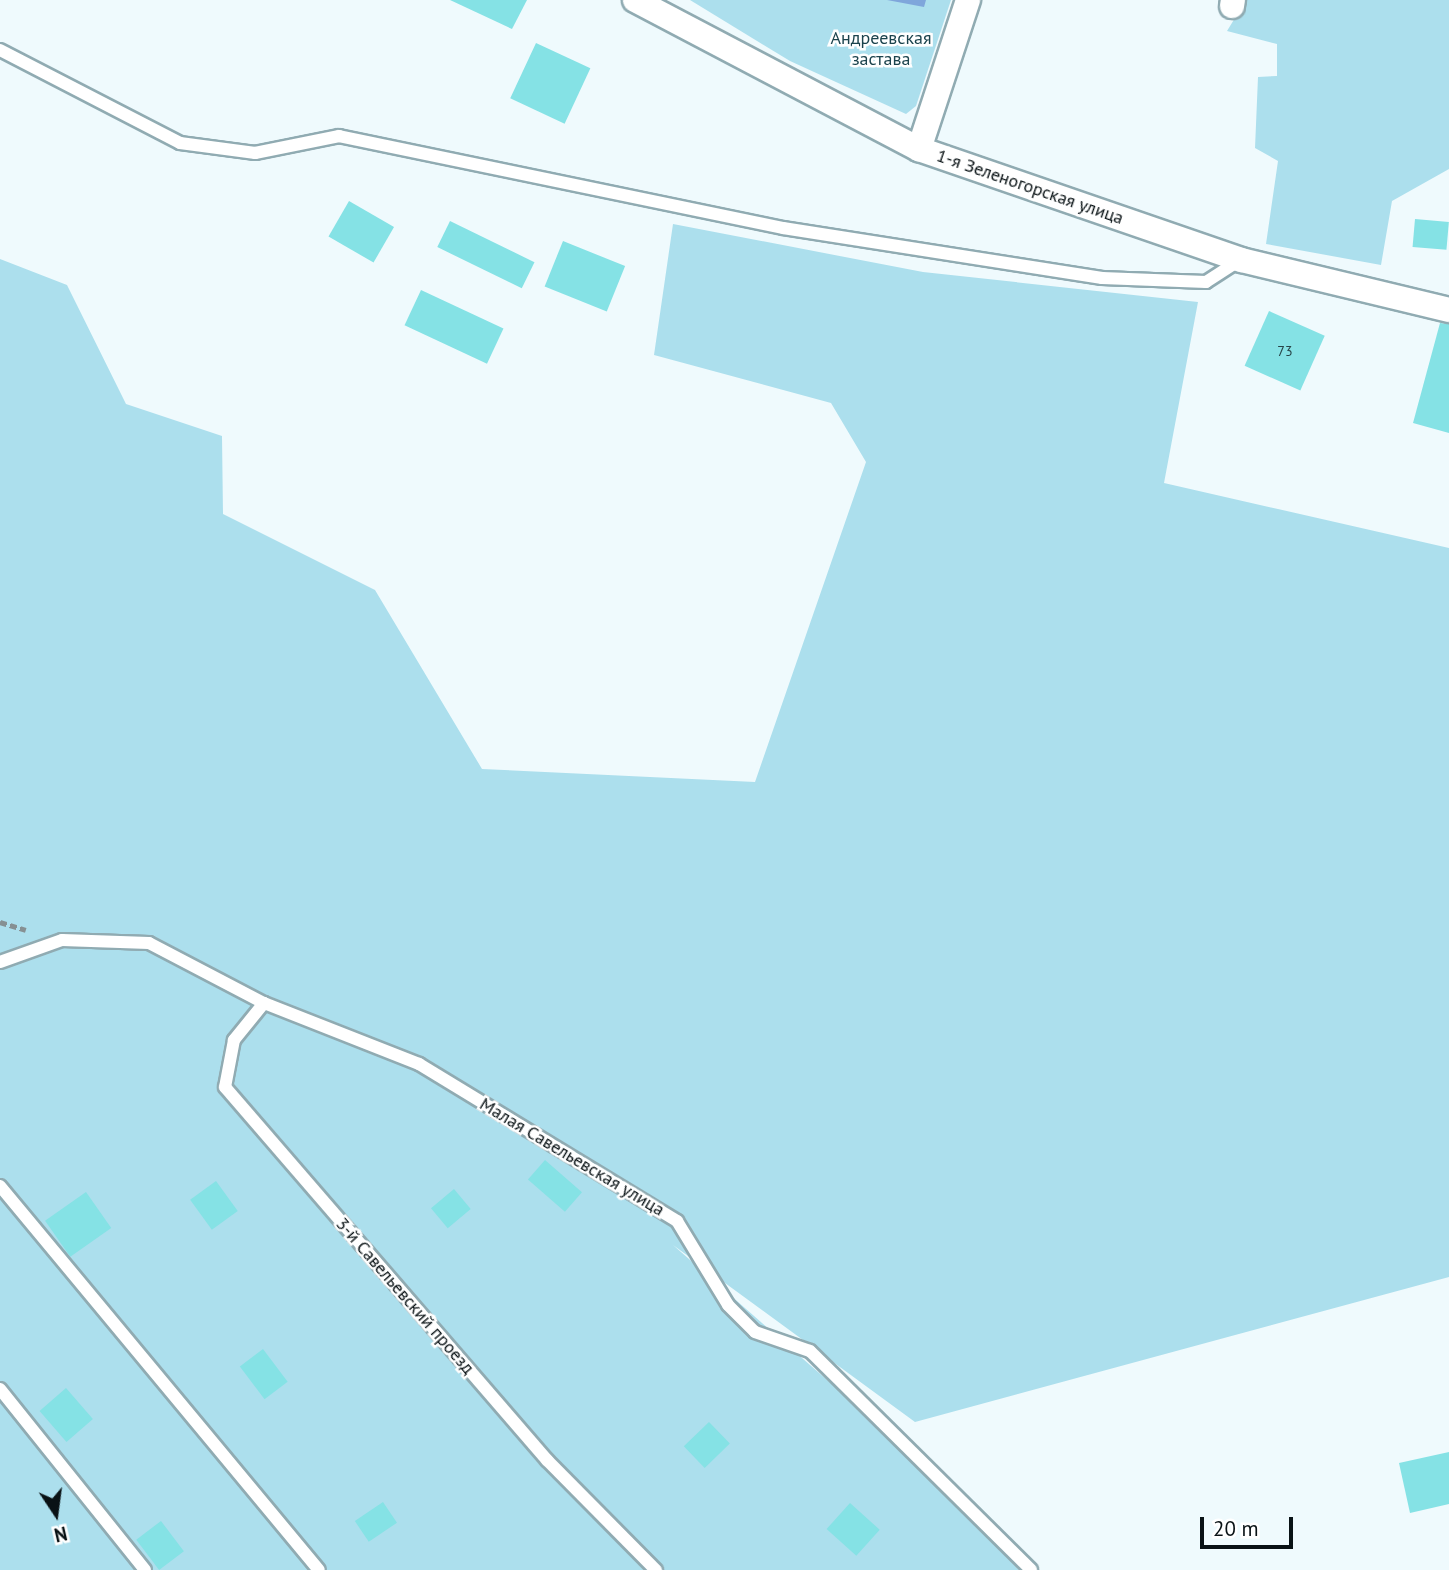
<!DOCTYPE html>
<meta charset="utf-8">
<style>
body{margin:0}
#map{position:relative;width:1449px;height:1570px;overflow:hidden;background:#effafd;font-family:"PT Sans",sans-serif}
div>[style]{position:absolute}
[style*='--x']{left:calc(var(--x)*1px);top:calc(var(--y)*1px);width:calc(var(--w)*1px);rotate:calc(var(--a)*1deg)}
.green>*{inset:0;background:#acdfed}
.water>*{inset:0;background:#7fa6db}
.building>*{inset:0;background:#85e2e5;transform-origin:0 0}
.path>*{height:4.5px;margin-top:-2.25px;transform-origin:0;background:repeating-linear-gradient(90deg,#869093 0 7px,transparent 0 10.5px)}
.roads{filter:drop-shadow(2px 0 #90abb2) drop-shadow(-2px 0 #90abb2) drop-shadow(0 2px #90abb2) drop-shadow(0 -2px #90abb2)}
.lane>*{height:12px;margin:-6px;padding:0 6px;transform-origin:6px;border-radius:6px;background:#fff}
.street>*{height:24px;margin:-12px;padding:0 12px;transform-origin:12px;border-radius:12px;background:#fff}
span{translate:-50% -50%;white-space:nowrap;text-align:center;line-height:1.15;-webkit-text-stroke:5px #fff;paint-order:stroke}
.number-label{font-size:14px;color:#284649}
.number-label span{-webkit-text-stroke-width:0}
.park-label{font-size:18px;color:#1b434d}
.street-label{font-size:18px;color:#091215}
.north{position:absolute;left:21px;top:1479px;width:70px;height:70px;-webkit-text-stroke:5px #fff;paint-order:stroke;rotate:167deg;font-size:19px;font-weight:700;line-height:28px;text-align:center;color:#091215}
.north::after{content:'';display:block;margin:auto;width:24px;height:32px;background:#091215;clip-path:polygon(50% 0,100% 100%,50% 72%,0 100%)}
.scale{position:absolute;left:1200px;top:1517px;width:93px;height:32px;box-sizing:border-box;border:4px solid #091215;border-top:0;padding-left:9px;font-size:21px;line-height:24px;white-space:nowrap;color:#091215;-webkit-text-stroke:5px #fff;paint-order:stroke}
</style>
<div id="map">
<div class="green">
<div style="clip-path:polygon(690px 0,951px 0,916px 106px,906px 114px,790px 61px)"></div>
<div style="clip-path:polygon(1246px 0,1449px 0,1449px 169px,1392px 201px,1381px 265px,1266px 244px,1278px 161px,1255px 148px,1258px 77px,1277px 76px,1277px 44px,1227px 31px)"></div>
<div style="clip-path:polygon(673px 224px,923px 272px,1198px 302px,1164px 483px,1449px 548px,1449px 1277px,915px 1422px,673px 1245px,922px 1463px,1019px 1570px,0 1570px,0 259px,67px 285px,126px 404px,222px 436px,223px 514px,375px 590px,482px 769px,755px 782px,866px 462px,831px 403px,654px 355px)"></div>
</div>
<div class="water">
<div style="clip-path:polygon(887px 0,926px 0,924px 7px)"></div>
</div>
<div class="building">
<div style="clip-path:polygon(450px 0,527px 0,512px 29px)"></div>
<div style="left:536px;top:43px;width:60px;height:61px;rotate:25deg"></div>
<div style="left:349px;top:201px;width:52px;height:41px;rotate:30deg"></div>
<div style="left:1415px;top:219px;width:34px;height:28px;rotate:5deg"></div>
<div style="left:450px;top:221px;width:94px;height:29px;rotate:26deg"></div>
<div style="left:563px;top:241px;width:67px;height:49px;rotate:22deg"></div>
<div style="left:421px;top:290px;width:91px;height:39px;rotate:25deg"></div>
<div style="left:1269px;top:311px;width:61px;height:60px;rotate:24deg"></div>
<div style="clip-path:polygon(1440px 323px,1449px 324px,1449px 433px,1413px 423px)"></div>
<div style="left:545px;top:1160px;width:49px;height:26px;rotate:41deg"></div>
<div style="left:216px;top:1181px;width:37px;height:32px;rotate:54deg"></div>
<div style="left:454px;top:1189px;width:26px;height:30px;rotate:50deg"></div>
<div style="left:86px;top:1192px;width:44px;height:50px;rotate:55deg"></div>
<div style="left:263px;top:1349px;width:41px;height:29px;rotate:53deg"></div>
<div style="left:66px;top:1388px;width:41px;height:35px;rotate:49deg"></div>
<div style="left:709px;top:1422px;width:30px;height:35px;rotate:46deg"></div>
<div style="clip-path:polygon(1449px 1452px,1449px 1504px,1410px 1513px,1399px 1463px)"></div>
<div style="left:383px;top:1502px;width:25px;height:34px;rotate:56deg"></div>
<div style="left:850px;top:1503px;width:40px;height:35px;rotate:42deg"></div>
<div style="left:161px;top:1521px;width:38px;height:31px;rotate:53deg"></div>
</div>
<div class="path">
<div style="--x:0;--y:922;--w:27;--a:17"></div>
</div>
<div class="roads">
<div class="lane">
<div style="--x:0;--y:50;--w:203;--a:27.3"></div>
<div style="--x:180;--y:143;--w:76;--a:7.6"></div>
<div style="--x:255;--y:153;--w:86;--a:-11.4"></div>
<div style="--x:339;--y:136;--w:453;--a:11.7"></div>
<div style="--x:783;--y:228;--w:323;--a:8.9"></div>
<div style="--x:1102;--y:278;--w:104;--a:2.2"></div>
<div style="--x:1206;--y:282;--w:40;--a:-32.9"></div>
<div style="--x:0;--y:962;--w:66;--a:-19.5"></div>
<div style="--x:62;--y:940;--w:87;--a:2"></div>
<div style="--x:149;--y:943;--w:130;--a:27.6"></div>
<div style="--x:264;--y:1003;--w:167;--a:21.5"></div>
<div style="--x:419;--y:1064;--w:302;--a:31.3"></div>
<div style="--x:677;--y:1221;--w:98;--a:58.7"></div>
<div style="--x:728;--y:1305;--w:38;--a:45"></div>
<div style="--x:755;--y:1332;--w:58;--a:19.1"></div>
<div style="--x:810;--y:1351;--w:311;--a:44.7"></div>
<div style="--x:264;--y:1003;--w:48;--a:129"></div>
<div style="--x:234;--y:1040;--w:48;--a:100.8"></div>
<div style="--x:225;--y:1087;--w:493;--a:49.2"></div>
<div style="--x:547;--y:1460;--w:155;--a:45.3"></div>
<div style="--x:0;--y:1186;--w:499;--a:50.3"></div>
<div style="--x:0;--y:1389;--w:232;--a:51.3"></div>
</div>
<div class="street">
<div style="--x:635;--y:0;--w:321;--a:27.7"></div>
<div style="--x:919;--y:149;--w:341;--a:19"></div>
<div style="--x:1241;--y:260;--w:214;--a:13.5"></div>
<div style="--x:1232;--y:6;--w:6;--a:-81"></div>
<div style="--x:919;--y:149;--w:157;--a:-71.8"></div>
</div>
</div>
<div class="number-label">
<span style="left:1285px;top:351px">73</span>
</div>
<div class="park-label">
<span style="left:881px;top:49px">Андреевская<br>застава</span>
</div>
<div class="street-label">
<span style="left:1030px;top:187px;rotate:19deg">1-я Зеленогорская улица</span>
<span style="left:572px;top:1157px;rotate:31deg">Малая Савельевская улица</span>
<span style="left:405px;top:1296px;rotate:49deg">3-й Савельевский проезд</span>
</div>
<div class="north">N</div>
<div class="scale">20 m</div>
</div>
